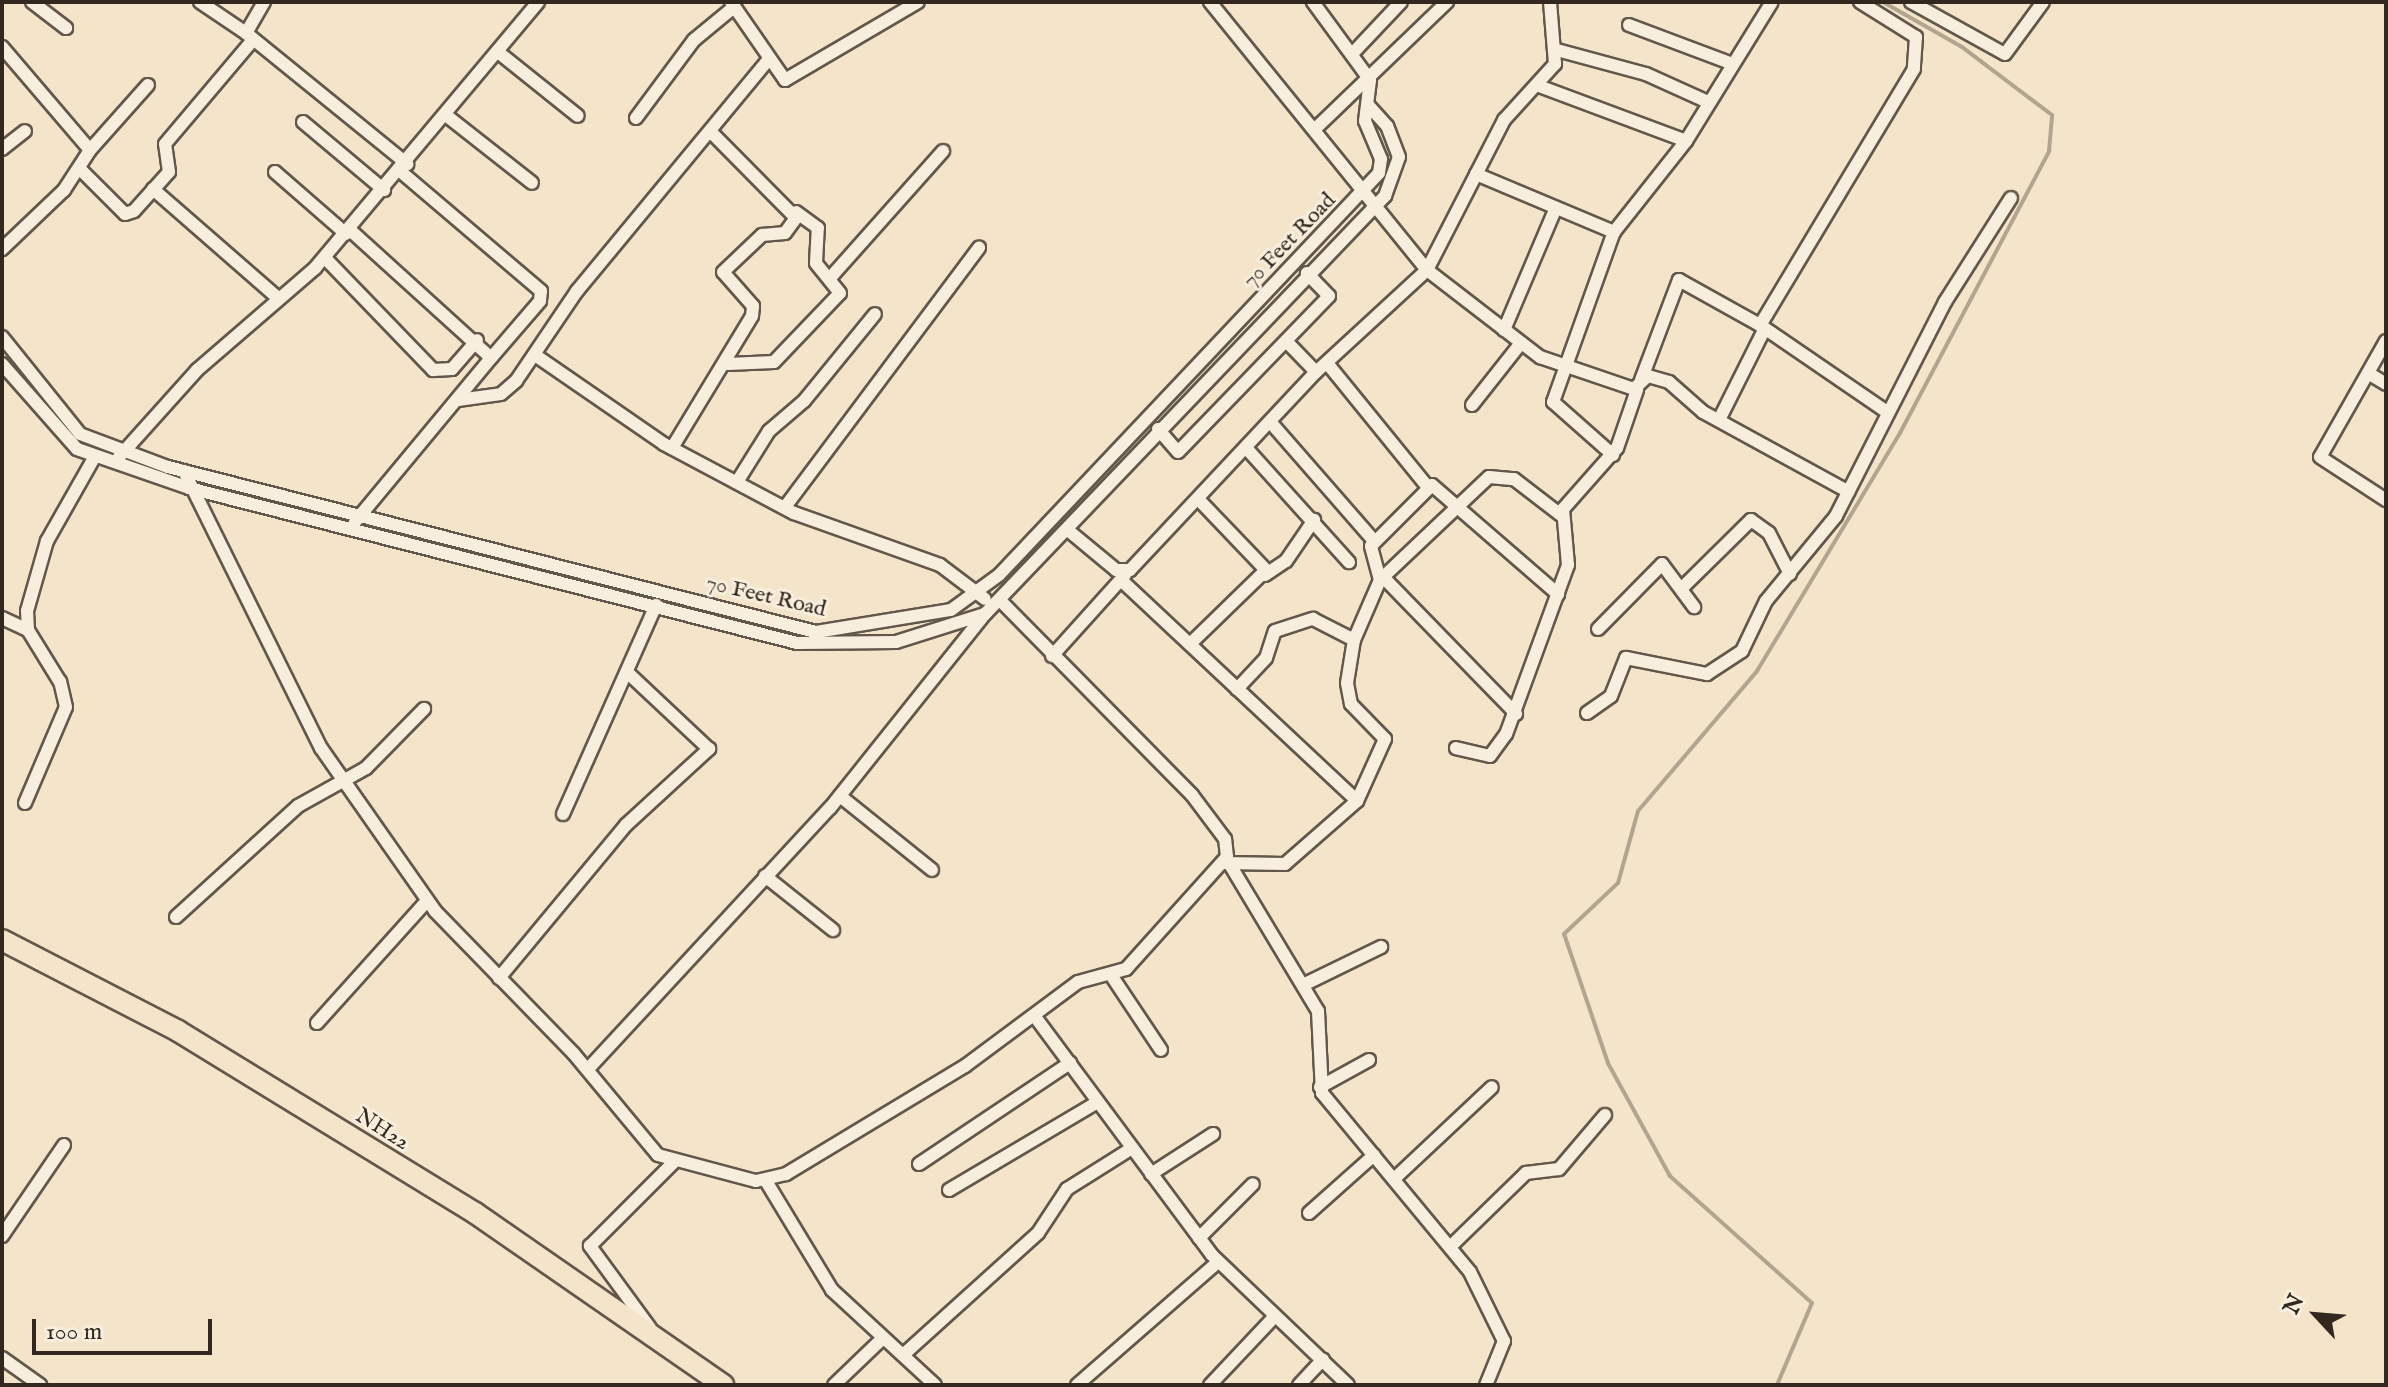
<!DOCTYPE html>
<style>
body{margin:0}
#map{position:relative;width:2388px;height:1387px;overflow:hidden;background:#f4e5ca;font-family:"IM FELL English",serif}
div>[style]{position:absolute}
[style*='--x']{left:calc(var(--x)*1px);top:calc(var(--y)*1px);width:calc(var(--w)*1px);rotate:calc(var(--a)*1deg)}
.stream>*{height:4px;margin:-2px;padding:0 2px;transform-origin:2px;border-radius:2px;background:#b2a590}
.roads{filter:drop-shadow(2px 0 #62574a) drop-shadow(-2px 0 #62574a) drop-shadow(0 2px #62574a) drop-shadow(0 -2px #62574a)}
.minor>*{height:12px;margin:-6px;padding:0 6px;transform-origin:6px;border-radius:6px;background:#f8eedd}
.trunk>*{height:20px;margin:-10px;padding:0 10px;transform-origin:10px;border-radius:10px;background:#f4e5ca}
span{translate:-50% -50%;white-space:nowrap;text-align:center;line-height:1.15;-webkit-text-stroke:6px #f8eedd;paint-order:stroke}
.street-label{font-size:22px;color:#32281f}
.frame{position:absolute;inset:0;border:4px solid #32281f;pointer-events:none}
.north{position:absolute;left:2276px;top:1275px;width:80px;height:80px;-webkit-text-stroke:6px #f8eedd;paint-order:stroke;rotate:296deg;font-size:22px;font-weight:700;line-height:32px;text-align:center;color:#32281f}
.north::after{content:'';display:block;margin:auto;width:28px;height:36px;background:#32281f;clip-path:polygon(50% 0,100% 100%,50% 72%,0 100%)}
.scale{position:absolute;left:32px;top:1319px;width:180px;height:36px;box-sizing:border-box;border:4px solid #32281f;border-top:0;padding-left:10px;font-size:24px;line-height:28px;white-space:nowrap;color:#32281f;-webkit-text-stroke:6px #f8eedd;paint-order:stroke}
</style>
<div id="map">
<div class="stream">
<div style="--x:1777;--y:1385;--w:89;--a:-66.9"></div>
<div style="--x:1812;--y:1303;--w:191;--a:-138.2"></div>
<div style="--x:1670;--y:1176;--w:129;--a:-118.8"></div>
<div style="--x:1608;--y:1063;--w:136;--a:-108.8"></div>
<div style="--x:1564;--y:934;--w:74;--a:-43.4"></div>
<div style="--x:1618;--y:883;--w:75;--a:-74.5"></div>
<div style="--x:1638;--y:811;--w:184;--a:-49.6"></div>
<div style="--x:1757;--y:671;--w:278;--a:-59"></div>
<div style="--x:1900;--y:433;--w:319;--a:-62.1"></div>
<div style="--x:2049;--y:151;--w:36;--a:-85"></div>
<div style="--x:2052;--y:115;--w:113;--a:-142.9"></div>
<div style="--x:1962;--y:47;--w:91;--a:-150.3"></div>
</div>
<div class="roads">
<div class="minor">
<div style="--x:32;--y:2;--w:43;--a:37.4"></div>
<div style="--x:200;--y:2;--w:55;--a:34"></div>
<div style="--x:264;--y:2;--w:36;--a:120"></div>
<div style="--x:246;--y:33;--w:208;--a:39.1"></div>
<div style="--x:731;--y:2;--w:95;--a:55.3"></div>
<div style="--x:785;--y:80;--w:154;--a:-30.4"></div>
<div style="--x:1210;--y:2;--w:345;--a:51"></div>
<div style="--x:1427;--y:270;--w:143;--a:37.6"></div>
<div style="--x:1540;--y:357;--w:102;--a:18.8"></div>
<div style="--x:1637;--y:390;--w:61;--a:109"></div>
<div style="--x:1617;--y:448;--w:81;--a:131.5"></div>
<div style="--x:1563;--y:509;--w:56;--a:84.9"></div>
<div style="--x:1568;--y:565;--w:180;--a:110.1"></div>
<div style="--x:1506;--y:734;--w:27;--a:126"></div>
<div style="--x:1490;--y:756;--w:35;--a:-167"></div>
<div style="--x:1860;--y:2;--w:66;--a:32"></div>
<div style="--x:1916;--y:37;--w:32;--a:94"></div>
<div style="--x:1914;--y:69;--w:299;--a:121"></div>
<div style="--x:1760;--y:325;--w:154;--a:34.4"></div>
<div style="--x:1911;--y:2;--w:107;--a:29"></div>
<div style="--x:2005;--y:54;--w:64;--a:-53.8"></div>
<div style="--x:1629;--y:25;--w:108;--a:20.6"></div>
<div style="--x:2;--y:47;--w:135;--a:49.5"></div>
<div style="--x:90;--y:150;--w:48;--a:123"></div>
<div style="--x:64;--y:190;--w:86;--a:136.4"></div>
<div style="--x:1557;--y:50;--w:92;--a:15.1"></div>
<div style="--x:1646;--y:74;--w:68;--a:24.3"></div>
<div style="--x:498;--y:52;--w:102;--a:38.7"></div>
<div style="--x:1352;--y:54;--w:71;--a:-46.7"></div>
<div style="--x:1539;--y:86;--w:157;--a:20.5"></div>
<div style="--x:1686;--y:141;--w:163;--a:-58.3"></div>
<div style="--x:447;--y:116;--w:108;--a:38.2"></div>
<div style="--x:636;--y:118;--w:97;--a:-53.4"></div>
<div style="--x:694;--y:40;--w:52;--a:-39.5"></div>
<div style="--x:303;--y:122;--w:106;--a:40"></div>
<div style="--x:1314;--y:130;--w:185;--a:-43.9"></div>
<div style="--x:2;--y:149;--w:29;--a:-38"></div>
<div style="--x:90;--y:150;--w:87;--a:-48.3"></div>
<div style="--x:81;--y:170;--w:62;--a:45"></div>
<div style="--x:125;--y:214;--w:9;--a:-18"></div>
<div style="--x:134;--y:211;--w:52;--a:-48.1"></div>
<div style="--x:169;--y:172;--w:28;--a:-98"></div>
<div style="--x:165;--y:144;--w:136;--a:-49.8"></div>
<div style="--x:400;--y:171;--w:185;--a:40.4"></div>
<div style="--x:541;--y:291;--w:10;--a:96"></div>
<div style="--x:540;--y:301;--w:75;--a:130.7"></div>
<div style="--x:275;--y:172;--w:94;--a:41.1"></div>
<div style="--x:1476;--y:174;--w:150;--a:22.8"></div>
<div style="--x:1614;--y:232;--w:116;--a:-51.6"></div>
<div style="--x:153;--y:189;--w:166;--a:41.1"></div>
<div style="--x:350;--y:230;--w:190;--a:42.2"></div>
<div style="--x:491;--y:358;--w:213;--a:129.7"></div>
<div style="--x:325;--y:258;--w:156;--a:46"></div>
<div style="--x:433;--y:370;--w:19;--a:-3"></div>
<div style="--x:452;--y:369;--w:38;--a:-49"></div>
<div style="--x:830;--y:278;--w:170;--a:-48.3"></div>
<div style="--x:1504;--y:330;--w:130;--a:-67"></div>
<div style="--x:2;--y:337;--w:124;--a:51.2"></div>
<div style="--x:80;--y:434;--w:94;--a:20.6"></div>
<div style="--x:168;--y:467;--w:669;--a:14.29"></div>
<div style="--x:816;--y:632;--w:137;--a:-9.3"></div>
<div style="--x:951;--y:610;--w:59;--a:-36.1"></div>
<div style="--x:999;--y:575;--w:553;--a:-46.61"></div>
<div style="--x:1379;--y:173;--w:14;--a:-82"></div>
<div style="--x:1381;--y:159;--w:41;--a:-112.8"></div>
<div style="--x:1365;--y:121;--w:41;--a:-83"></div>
<div style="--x:1370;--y:80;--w:97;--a:-126.2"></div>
<div style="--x:1286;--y:341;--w:43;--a:45.9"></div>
<div style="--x:2386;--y:341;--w:133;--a:119.6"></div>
<div style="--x:2320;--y:457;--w:79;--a:33.1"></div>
<div style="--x:535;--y:355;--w:157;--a:34.6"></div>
<div style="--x:664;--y:444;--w:147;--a:28"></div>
<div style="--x:794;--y:513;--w:155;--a:19.6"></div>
<div style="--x:940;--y:565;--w:56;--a:37.1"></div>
<div style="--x:1327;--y:363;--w:159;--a:50.9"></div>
<div style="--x:2;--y:364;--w:113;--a:48.6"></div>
<div style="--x:77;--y:449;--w:119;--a:19.2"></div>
<div style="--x:189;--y:488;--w:627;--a:14.3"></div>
<div style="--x:797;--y:643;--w:99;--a:-0.6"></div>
<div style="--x:896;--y:642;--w:93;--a:-17.5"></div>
<div style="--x:985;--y:614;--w:579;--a:-46.26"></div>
<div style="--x:1385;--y:196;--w:41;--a:-70.3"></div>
<div style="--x:1399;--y:157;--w:33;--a:-111"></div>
<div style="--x:1387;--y:126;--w:28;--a:-132"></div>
<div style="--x:728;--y:364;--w:46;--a:-2.5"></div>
<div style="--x:774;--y:362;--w:95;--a:-46.3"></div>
<div style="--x:840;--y:293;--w:38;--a:-129"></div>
<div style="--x:816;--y:263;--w:35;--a:-87"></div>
<div style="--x:818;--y:228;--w:27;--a:-144"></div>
<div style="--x:2368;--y:373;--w:21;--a:31"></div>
<div style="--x:1641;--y:380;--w:107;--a:-69.2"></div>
<div style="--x:1679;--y:280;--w:93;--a:29.1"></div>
<div style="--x:1635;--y:388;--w:18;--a:-43"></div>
<div style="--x:1648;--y:376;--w:22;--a:16"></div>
<div style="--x:1669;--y:382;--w:45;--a:41.4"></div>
<div style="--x:1703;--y:412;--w:166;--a:28.7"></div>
<div style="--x:458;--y:400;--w:43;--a:-7.9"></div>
<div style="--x:501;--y:394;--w:20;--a:-41"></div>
<div style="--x:516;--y:381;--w:109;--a:-55.9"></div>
<div style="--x:577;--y:291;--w:300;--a:-50.4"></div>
<div style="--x:1472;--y:405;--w:79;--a:-51.7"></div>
<div style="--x:1719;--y:420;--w:101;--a:-63.4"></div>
<div style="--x:1272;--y:424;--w:155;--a:48.9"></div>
<div style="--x:1158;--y:429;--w:30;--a:49"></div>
<div style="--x:1178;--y:452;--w:217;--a:-45.9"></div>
<div style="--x:1329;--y:296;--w:32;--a:-134"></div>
<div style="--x:672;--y:448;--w:154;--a:-58.8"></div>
<div style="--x:752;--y:316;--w:10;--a:-84"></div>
<div style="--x:753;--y:306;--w:45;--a:-131.4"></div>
<div style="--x:723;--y:272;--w:54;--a:-43.5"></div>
<div style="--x:762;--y:235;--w:23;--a:-5"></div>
<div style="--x:785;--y:233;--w:19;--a:-54"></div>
<div style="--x:796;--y:218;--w:122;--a:-134.7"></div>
<div style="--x:1248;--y:450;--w:151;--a:48"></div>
<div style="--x:1613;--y:455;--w:80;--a:-138.5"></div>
<div style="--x:1553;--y:402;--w:181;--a:-70.3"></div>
<div style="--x:119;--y:457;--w:117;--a:-48.1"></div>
<div style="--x:197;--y:370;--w:156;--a:-40.8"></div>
<div style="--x:315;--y:268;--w:347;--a:-50"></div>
<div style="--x:184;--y:471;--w:309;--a:63.7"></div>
<div style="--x:321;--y:748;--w:199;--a:55"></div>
<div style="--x:435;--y:911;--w:199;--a:45.8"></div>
<div style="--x:574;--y:1054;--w:131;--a:50.3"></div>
<div style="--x:658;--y:1155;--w:101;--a:14.9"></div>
<div style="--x:756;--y:1181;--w:31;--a:-13"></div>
<div style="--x:786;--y:1174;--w:209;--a:-31.1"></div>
<div style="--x:965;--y:1066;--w:141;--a:-36.6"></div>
<div style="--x:1078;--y:982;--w:50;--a:-15.2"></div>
<div style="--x:1126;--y:969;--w:151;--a:-48"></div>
<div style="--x:1227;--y:857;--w:18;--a:-96"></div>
<div style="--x:1225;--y:839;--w:55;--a:-126.9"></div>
<div style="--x:1192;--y:795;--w:274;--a:-134.6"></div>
<div style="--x:737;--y:482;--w:60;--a:-57.9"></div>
<div style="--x:769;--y:431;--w:46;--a:-40.6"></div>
<div style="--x:804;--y:401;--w:112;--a:-50.8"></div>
<div style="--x:785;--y:507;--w:324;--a:-53.2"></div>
<div style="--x:1069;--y:531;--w:61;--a:39.7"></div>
<div style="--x:1116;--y:570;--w:14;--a:0"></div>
<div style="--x:1130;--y:570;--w:272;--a:-46.8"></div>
<div style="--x:1316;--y:372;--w:151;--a:-42.6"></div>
<div style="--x:1427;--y:270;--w:169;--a:-62.8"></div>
<div style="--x:1504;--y:120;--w:76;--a:-47.7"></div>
<div style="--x:1555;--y:64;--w:62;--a:-94.6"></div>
<div style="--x:1265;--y:575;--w:25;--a:-34"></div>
<div style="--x:1286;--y:561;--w:50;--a:-55.7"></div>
<div style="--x:1383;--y:577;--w:191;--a:45.8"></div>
<div style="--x:1121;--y:580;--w:323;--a:43.1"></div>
<div style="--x:1380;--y:580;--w:35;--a:-105"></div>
<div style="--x:1371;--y:546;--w:86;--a:-45"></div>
<div style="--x:1432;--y:485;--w:167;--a:40.9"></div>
<div style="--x:1682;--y:588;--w:97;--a:-44.6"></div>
<div style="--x:1751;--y:520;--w:22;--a:36"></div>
<div style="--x:1769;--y:533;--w:46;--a:62.9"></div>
<div style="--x:2;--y:618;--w:29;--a:25"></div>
<div style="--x:1598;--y:629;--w:91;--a:-45.4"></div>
<div style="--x:1662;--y:564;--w:54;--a:53.3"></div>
<div style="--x:1190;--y:644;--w:106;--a:-44.2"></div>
<div style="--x:1266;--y:570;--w:95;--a:-133.7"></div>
<div style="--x:1052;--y:656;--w:109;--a:-48"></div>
<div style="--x:1237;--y:689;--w:42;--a:-46.9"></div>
<div style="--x:1266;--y:658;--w:28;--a:-72"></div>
<div style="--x:1275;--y:631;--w:40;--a:-18"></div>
<div style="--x:1313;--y:619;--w:46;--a:27.1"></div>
<div style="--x:1587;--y:713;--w:29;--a:-35"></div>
<div style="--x:1611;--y:696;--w:41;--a:-68.5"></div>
<div style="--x:1626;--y:658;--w:83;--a:11.2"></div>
<div style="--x:1707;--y:674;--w:42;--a:-33.3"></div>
<div style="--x:1742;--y:651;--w:55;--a:-64.4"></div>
<div style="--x:1766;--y:601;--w:110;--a:-50.5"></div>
<div style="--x:1836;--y:516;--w:240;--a:-63"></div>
<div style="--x:1945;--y:302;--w:123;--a:-57.6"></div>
<div style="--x:840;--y:796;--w:118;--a:38.8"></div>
<div style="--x:25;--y:803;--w:104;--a:-66.9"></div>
<div style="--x:66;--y:707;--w:26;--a:-103"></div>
<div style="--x:60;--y:682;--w:61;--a:-121.6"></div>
<div style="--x:28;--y:630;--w:19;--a:-93"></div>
<div style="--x:27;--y:611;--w:73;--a:-74.1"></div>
<div style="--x:47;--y:541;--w:95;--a:-60.5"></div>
<div style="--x:563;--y:814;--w:229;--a:-66"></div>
<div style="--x:1224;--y:863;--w:61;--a:0.9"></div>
<div style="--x:1285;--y:864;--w:96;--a:-41.2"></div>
<div style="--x:1357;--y:801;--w:68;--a:-65.7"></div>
<div style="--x:1385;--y:739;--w:49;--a:-134.2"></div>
<div style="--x:1351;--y:704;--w:21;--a:-101"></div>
<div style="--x:1347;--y:683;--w:44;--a:-80.8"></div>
<div style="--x:1354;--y:640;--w:65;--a:-66.6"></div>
<div style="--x:1380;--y:580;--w:150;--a:-43.4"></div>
<div style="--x:1489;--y:477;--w:25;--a:5"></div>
<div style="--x:1514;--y:479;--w:59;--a:37.5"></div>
<div style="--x:1229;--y:863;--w:173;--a:59"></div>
<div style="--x:1318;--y:1011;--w:82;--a:87.2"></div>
<div style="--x:1322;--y:1093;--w:232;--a:50.4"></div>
<div style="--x:1470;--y:1272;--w:77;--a:63.8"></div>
<div style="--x:1504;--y:1341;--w:48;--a:112.2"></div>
<div style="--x:765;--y:876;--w:87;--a:38.5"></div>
<div style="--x:176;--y:917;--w:165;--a:-42.3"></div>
<div style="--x:298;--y:806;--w:78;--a:-29.2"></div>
<div style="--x:366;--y:768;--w:83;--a:-45.5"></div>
<div style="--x:1111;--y:975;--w:90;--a:56.3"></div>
<div style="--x:499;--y:978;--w:199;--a:-50.3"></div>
<div style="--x:626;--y:825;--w:113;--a:-42.5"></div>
<div style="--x:709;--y:749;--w:112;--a:-136.8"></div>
<div style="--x:1303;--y:985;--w:87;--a:-26"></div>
<div style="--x:1036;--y:1018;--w:295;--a:53.4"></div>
<div style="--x:1212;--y:1255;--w:188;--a:43.7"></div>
<div style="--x:317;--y:1023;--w:164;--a:-48"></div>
<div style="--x:588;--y:1069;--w:356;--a:-47.2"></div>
<div style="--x:830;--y:808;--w:248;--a:-51.4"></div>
<div style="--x:1320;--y:1087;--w:56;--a:-28.9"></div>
<div style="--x:919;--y:1164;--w:182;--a:-33.8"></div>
<div style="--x:1151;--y:1174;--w:74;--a:-32.8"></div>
<div style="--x:1394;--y:1179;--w:134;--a:-43.2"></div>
<div style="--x:766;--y:1181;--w:127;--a:58.8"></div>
<div style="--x:832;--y:1290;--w:140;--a:42.7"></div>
<div style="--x:949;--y:1190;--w:173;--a:-30.6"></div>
<div style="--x:1309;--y:1213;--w:87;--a:-41.7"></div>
<div style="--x:2;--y:1236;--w:110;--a:-55.7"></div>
<div style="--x:1199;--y:1238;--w:76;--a:-45"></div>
<div style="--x:1451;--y:1246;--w:105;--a:-44.2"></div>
<div style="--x:1526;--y:1173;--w:33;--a:-7"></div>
<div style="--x:1559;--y:1169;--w:71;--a:-49.6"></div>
<div style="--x:650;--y:1328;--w:102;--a:-126.2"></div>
<div style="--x:590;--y:1246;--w:117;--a:-45"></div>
<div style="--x:903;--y:1355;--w:182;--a:-42.1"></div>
<div style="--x:1038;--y:1233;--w:53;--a:-56.6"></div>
<div style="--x:1067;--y:1189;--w:77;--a:-32.2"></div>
<div style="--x:2;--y:1358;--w:47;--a:35.4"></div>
<div style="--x:834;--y:1385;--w:68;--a:-43.8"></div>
<div style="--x:1077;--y:1385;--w:187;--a:-41.1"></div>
<div style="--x:1210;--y:1385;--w:93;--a:-46.7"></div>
<div style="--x:1299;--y:1385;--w:35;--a:-47"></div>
</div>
<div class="trunk">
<div style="--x:2;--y:940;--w:198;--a:27.3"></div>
<div style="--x:178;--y:1031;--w:348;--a:31.5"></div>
<div style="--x:475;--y:1213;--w:302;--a:34.7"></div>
</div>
</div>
<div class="street-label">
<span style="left:1290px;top:241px;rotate:-46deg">70 Feet Road</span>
<span style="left:766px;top:597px;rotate:13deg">70 Feet Road</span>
<span style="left:382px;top:1130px;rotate:32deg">NH22</span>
</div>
<div class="frame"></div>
<div class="north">N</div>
<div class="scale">100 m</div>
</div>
